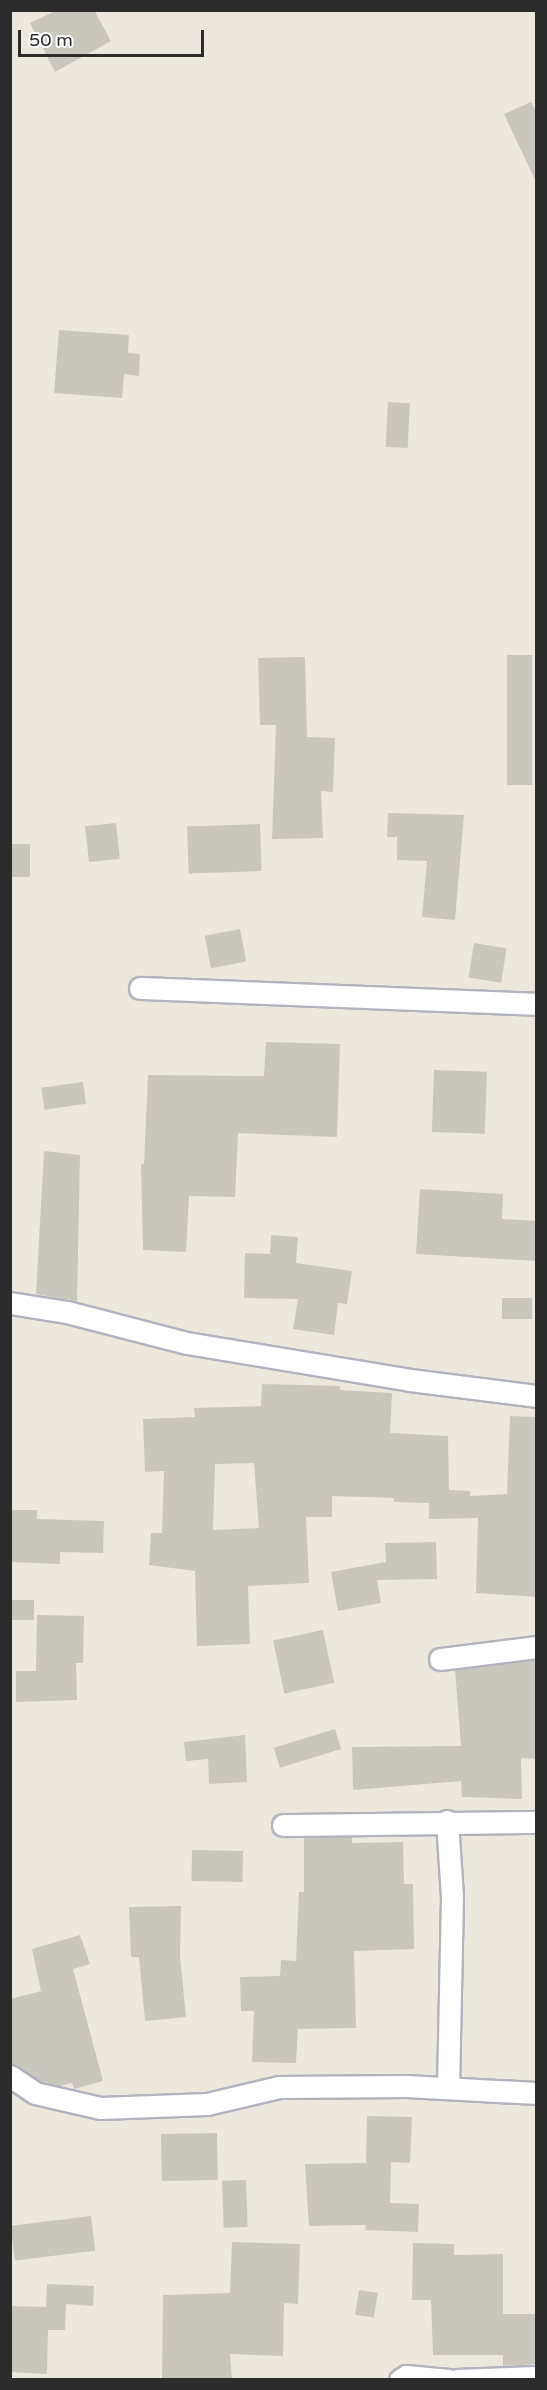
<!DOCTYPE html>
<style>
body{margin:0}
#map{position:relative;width:547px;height:2390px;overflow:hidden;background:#ede8de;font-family:"Varela Round",sans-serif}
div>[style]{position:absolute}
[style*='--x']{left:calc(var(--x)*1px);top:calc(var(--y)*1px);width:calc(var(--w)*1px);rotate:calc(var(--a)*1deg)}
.building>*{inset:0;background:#c9c6bd;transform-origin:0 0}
.roads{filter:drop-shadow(2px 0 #b2b3bf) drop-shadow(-2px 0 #b2b3bf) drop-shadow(0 2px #b2b3bf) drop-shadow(0 -2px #b2b3bf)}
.street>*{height:21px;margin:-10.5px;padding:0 10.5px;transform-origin:10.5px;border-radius:10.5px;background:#fff}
span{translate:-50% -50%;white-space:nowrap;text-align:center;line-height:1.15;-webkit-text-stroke:4.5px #fff;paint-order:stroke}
.frame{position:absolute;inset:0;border:12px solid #2c2c2c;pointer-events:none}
.scale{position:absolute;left:18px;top:30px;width:186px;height:27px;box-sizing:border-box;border:3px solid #2c2c2c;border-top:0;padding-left:8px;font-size:18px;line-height:21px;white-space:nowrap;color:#2c2c2c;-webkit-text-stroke:4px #fff;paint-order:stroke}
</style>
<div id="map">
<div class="building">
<div style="clip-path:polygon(57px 10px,94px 10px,111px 41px,55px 72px,30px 23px)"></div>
<div style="clip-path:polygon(531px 102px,537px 113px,537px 184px,504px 114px)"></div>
<div style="clip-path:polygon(59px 330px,129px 335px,128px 353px,140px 354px,139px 376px,124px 374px,122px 398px,54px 393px)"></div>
<div style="left:388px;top:402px;width:22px;height:45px;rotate:3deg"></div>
<div style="left:507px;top:655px;width:25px;height:130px"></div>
<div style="clip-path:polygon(305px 657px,307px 737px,335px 738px,333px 792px,321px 791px,323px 838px,272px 839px,276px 725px,260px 725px,258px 658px)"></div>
<div style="clip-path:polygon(388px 813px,464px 815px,455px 920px,422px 917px,427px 861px,397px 860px,397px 837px,387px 837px)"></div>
<div style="left:116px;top:823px;width:36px;height:31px;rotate:84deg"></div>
<div style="left:260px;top:824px;width:47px;height:73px;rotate:88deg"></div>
<div style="left:10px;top:844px;width:20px;height:33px"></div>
<div style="left:240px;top:929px;width:33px;height:36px;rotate:79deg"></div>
<div style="left:474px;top:943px;width:33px;height:35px;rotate:9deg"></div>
<div style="clip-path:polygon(266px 1042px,340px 1044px,337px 1137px,238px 1133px,235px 1197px,189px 1196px,186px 1252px,143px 1250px,141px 1164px,144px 1164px,148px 1075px,264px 1076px)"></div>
<div style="left:434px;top:1070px;width:53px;height:62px;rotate:2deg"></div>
<div style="left:83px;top:1082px;width:22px;height:42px;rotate:82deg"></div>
<div style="clip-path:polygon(44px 1151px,80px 1155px,77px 1301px,36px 1294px)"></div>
<div style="clip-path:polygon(420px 1189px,503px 1194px,502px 1219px,537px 1221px,537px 1261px,416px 1254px)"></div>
<div style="clip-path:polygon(271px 1235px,298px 1237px,296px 1263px,352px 1271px,347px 1304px,338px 1303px,334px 1335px,293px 1329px,298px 1299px,244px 1298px,245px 1253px,270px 1254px)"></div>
<div style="left:502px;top:1298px;width:30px;height:21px"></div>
<div style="clip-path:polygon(evenodd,262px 1384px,340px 1386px,340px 1390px,392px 1393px,390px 1433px,448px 1436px,449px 1490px,470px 1491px,470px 1496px,507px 1494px,510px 1416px,537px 1417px,537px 1597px,476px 1593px,478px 1518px,429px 1519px,429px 1503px,394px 1502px,394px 1498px,332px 1496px,332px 1517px,306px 1517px,309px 1583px,248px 1586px,250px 1644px,197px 1646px,195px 1571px,149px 1565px,151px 1533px,162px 1533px,164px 1471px,145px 1472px,143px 1419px,195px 1417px,194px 1408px,261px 1406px,262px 1384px,254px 1463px,259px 1528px,213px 1530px,215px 1464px,254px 1463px)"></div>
<div style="clip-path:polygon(10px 1510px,37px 1510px,37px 1519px,104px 1521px,103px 1553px,60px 1552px,60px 1564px,10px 1562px)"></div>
<div style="clip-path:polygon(436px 1542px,437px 1579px,377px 1580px,381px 1603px,338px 1611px,331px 1572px,386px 1562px,385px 1543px)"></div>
<div style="left:10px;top:1600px;width:24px;height:20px"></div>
<div style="clip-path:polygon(37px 1615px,84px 1616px,83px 1663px,76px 1663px,77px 1700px,16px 1702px,16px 1671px,36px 1671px)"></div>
<div style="left:323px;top:1630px;width:54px;height:51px;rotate:78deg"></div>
<div style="clip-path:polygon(537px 1660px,537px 1759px,521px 1758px,522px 1799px,462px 1797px,461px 1781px,353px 1790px,352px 1747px,461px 1746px,455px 1670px)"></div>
<div style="left:335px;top:1729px;width:21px;height:64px;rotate:73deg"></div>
<div style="clip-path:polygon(245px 1735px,247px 1782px,209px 1784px,208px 1759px,186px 1761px,184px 1742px)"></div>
<div style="clip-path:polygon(352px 1837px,352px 1843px,403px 1842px,404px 1884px,413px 1884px,414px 1949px,354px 1951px,356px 2028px,298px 2029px,296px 2063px,252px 2062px,254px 2011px,241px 2011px,240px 1977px,280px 1976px,281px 1960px,296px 1961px,299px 1892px,304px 1892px,304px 1838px)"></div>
<div style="left:192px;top:1850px;width:51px;height:31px;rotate:1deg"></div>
<div style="clip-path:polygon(181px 1906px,180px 1956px,186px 2017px,145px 2021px,139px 1957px,131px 1957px,129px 1907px)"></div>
<div style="clip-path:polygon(80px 1935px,90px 1964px,73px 1969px,103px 2081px,74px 2089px,72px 2083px,60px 2086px,40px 2081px,10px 2063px,10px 1999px,41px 1991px,32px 1949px)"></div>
<div style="clip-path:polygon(367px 2116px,412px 2117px,410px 2163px,391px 2162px,390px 2203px,419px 2204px,418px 2232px,365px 2230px,366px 2225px,309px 2226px,305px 2164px,366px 2163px)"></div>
<div style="left:217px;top:2133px;width:47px;height:56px;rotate:89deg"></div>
<div style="left:246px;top:2180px;width:47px;height:24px;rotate:88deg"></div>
<div style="left:91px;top:2216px;width:35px;height:81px;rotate:83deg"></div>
<div style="clip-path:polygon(232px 2242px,300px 2244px,298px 2304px,284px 2303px,283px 2356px,230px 2354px,232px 2379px,162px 2379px,163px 2295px,230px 2293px)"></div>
<div style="clip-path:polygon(413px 2243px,454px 2244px,454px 2255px,503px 2254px,503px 2314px,537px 2314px,537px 2364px,503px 2366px,503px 2355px,433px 2355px,431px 2300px,412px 2300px)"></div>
<div style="clip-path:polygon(47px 2284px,94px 2286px,93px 2306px,66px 2304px,65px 2330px,48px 2330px,47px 2374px,10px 2372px,10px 2306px,46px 2307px)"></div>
<div style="left:359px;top:2290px;width:19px;height:25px;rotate:9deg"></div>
</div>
<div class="roads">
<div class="street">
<div style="--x:140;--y:988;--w:396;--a:2.3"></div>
<div style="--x:10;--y:1303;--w:58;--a:9"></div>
<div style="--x:67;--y:1312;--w:124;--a:14.5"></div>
<div style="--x:187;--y:1343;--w:226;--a:9.4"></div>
<div style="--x:410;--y:1380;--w:127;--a:7.2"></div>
<div style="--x:440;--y:1659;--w:97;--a:-7.1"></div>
<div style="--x:447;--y:1821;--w:76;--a:86.2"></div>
<div style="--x:452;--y:1897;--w:191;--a:91.2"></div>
<div style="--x:283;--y:1825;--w:253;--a:-0.7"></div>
<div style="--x:10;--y:2076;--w:30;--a:34"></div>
<div style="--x:35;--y:2093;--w:67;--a:13"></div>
<div style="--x:100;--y:2108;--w:107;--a:-2.1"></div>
<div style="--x:207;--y:2104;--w:74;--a:-13.3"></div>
<div style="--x:279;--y:2087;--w:127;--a:-0.5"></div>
<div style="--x:406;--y:2086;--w:130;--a:3.1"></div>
<div style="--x:400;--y:2380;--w:7;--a:-34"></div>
<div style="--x:406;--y:2376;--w:43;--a:5.3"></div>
<div style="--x:457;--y:2380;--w:79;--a:-2.2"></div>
</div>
</div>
<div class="frame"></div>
<div class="scale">50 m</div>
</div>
